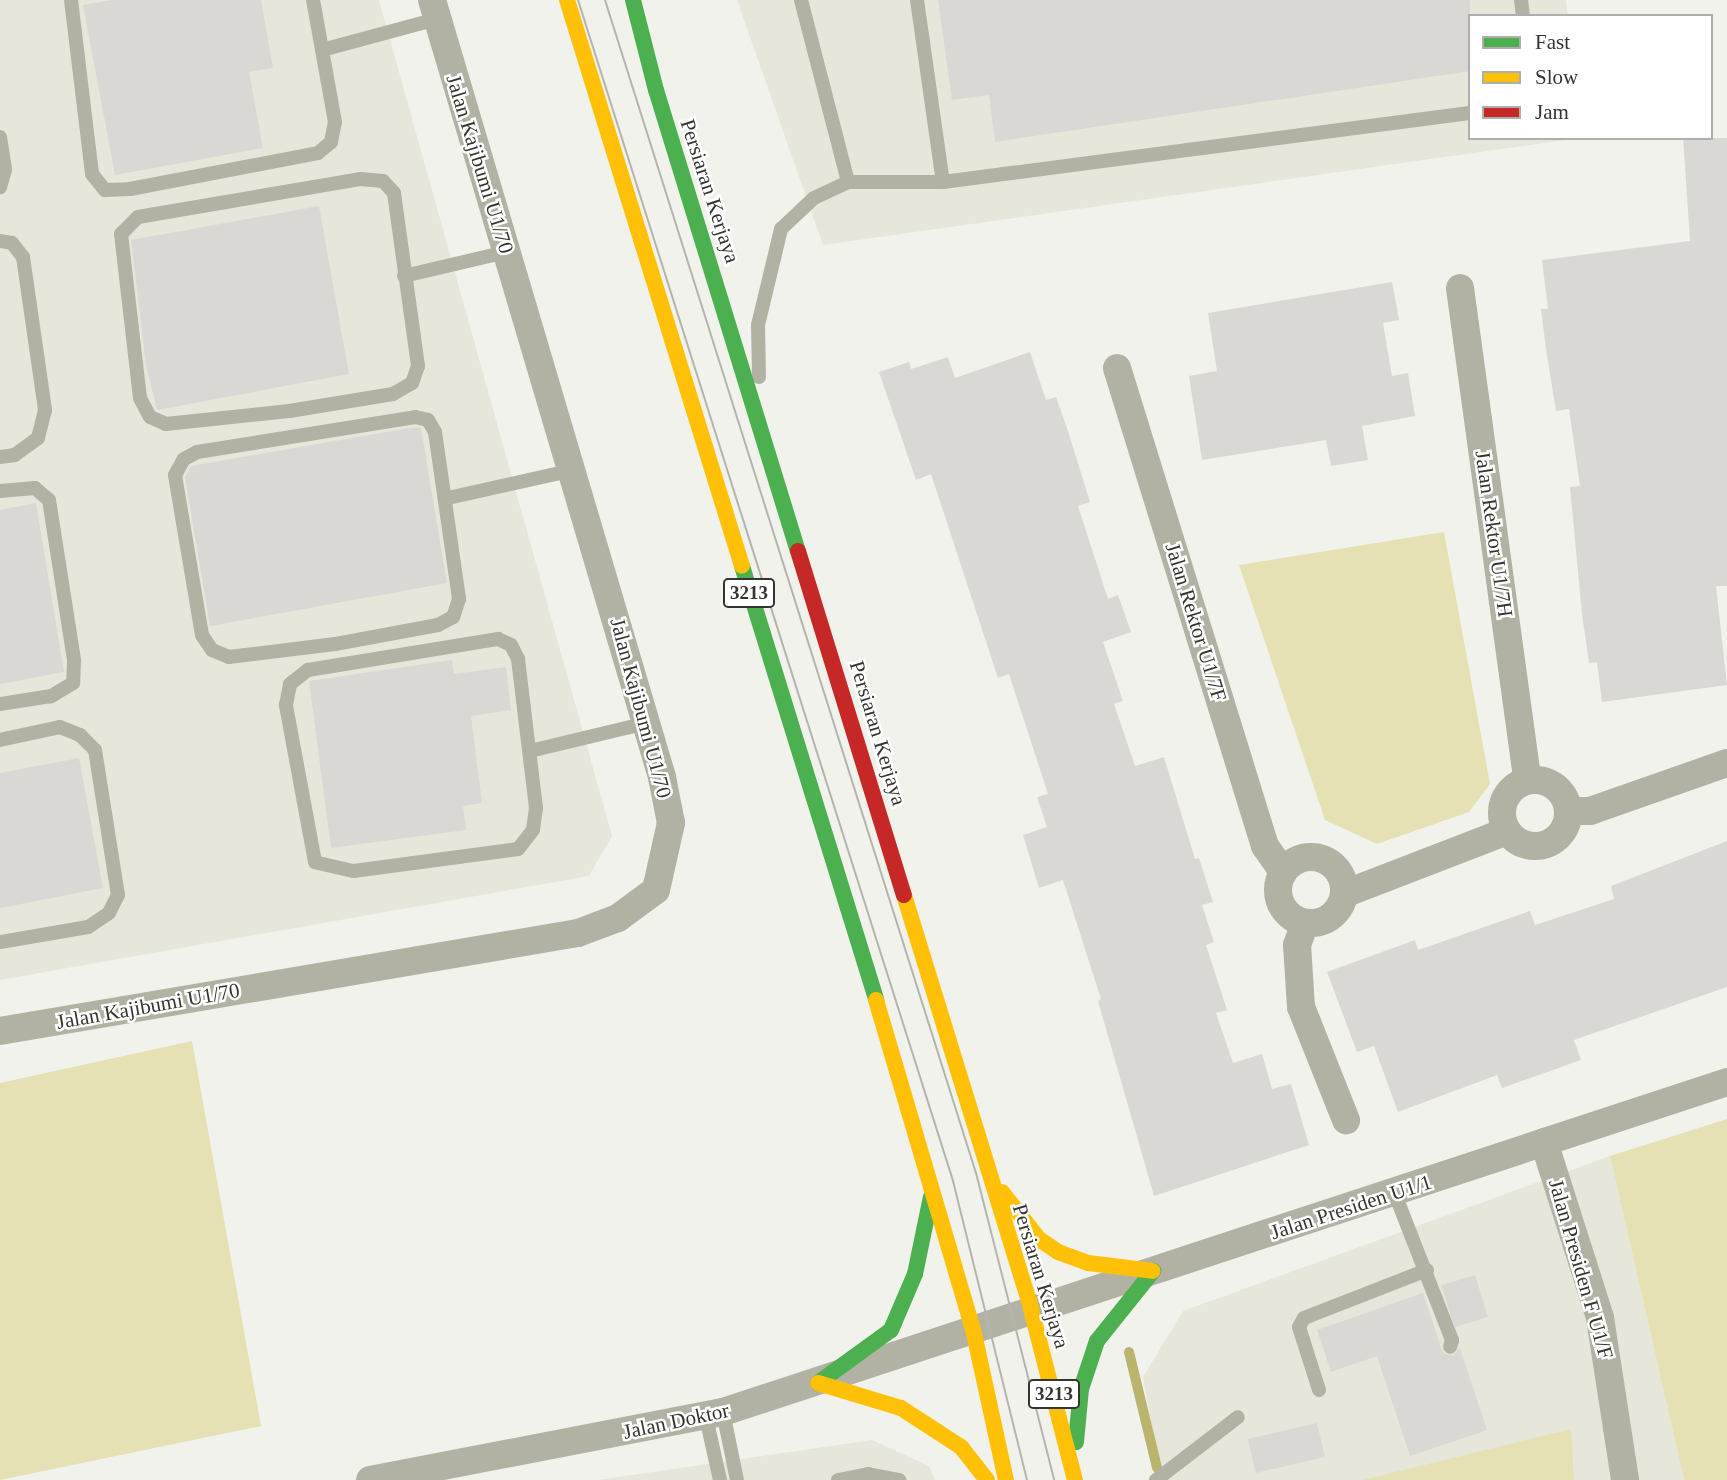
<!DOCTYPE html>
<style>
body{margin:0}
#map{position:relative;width:1727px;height:1480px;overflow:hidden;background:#f2f2ed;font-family:Georgia,serif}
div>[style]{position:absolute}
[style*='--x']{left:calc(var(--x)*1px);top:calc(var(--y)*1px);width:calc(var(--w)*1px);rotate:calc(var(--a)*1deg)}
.built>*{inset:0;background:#e7e6db}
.green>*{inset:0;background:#e5e1b4}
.stream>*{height:10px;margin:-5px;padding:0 5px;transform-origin:5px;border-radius:5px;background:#bbb46e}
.building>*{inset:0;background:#d9d8d4;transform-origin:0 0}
.lane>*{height:14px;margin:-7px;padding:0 7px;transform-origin:7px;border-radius:7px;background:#b1b1a4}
.street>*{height:28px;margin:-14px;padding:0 14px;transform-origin:14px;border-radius:14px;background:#b1b1a4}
.street>.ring{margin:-14px;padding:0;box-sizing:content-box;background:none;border:28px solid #b1b1a4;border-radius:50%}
.fast>*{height:16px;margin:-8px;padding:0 8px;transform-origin:8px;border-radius:8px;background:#4caf50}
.slow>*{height:16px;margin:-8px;padding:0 8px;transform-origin:8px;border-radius:8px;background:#ffc107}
.jam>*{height:16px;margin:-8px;padding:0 8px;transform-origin:8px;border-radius:8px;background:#c62828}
.tram>*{height:2px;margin:-1px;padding:0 1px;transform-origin:1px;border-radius:1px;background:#b5b4ac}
span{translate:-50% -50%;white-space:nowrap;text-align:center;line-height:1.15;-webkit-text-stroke:5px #fff;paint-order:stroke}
.shield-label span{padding:2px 5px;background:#fff;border:2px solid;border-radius:5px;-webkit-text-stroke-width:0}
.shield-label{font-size:19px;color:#343430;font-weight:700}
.street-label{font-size:21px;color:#343430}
.legend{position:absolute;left:1468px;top:14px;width:245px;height:126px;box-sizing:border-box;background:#fff;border:2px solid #aeaeac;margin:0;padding:9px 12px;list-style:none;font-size:21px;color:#343430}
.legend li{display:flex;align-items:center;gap:14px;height:35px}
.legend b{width:35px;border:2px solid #aeaeac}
</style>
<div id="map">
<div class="built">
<div style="clip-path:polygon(0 0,379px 0,612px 836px,589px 876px,0 980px)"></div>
<div style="clip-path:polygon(737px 0,1566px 0,1568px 16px,1470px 16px,1470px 138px,1579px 138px,823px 245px)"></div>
<div style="clip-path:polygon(1610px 1156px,1684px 1480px,1162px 1480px,1143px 1377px,1183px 1311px)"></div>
<div style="clip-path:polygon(872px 1440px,929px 1466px,935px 1480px,598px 1480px)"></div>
</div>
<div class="green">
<div style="clip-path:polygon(1444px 532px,1490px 784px,1469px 812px,1377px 844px,1325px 820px,1239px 565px)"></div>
<div style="clip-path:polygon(192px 1041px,261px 1426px,0 1480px,0 1083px)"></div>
<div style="clip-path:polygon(1727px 1119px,1727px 1480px,1684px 1480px,1610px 1156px)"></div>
<div style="clip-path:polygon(1571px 1429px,1574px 1480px,1363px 1480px)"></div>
</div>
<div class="stream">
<div style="--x:1129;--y:1352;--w:119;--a:76.4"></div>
</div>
<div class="building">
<div style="clip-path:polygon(112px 0,261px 0,273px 68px,249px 72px,263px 148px,115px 175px,83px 5px)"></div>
<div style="clip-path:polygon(938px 0,1470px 0,1470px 71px,995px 142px,989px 95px,952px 100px)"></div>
<div style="clip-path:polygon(1683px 138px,1727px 138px,1727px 586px,1716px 586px,1727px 685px,1602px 702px,1597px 662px,1589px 663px,1582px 614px,1570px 487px,1580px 486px,1569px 409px,1556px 411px,1546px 349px,1541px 309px,1548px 309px,1542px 260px,1690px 241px)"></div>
<div style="clip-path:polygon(319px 206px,349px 374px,157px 410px,146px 365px,131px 240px)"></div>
<div style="clip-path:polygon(1392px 282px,1399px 320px,1383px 323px,1392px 376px,1408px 373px,1415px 416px,1362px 426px,1368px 460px,1331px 466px,1326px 440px,1202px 460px,1189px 376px,1217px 371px,1208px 313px)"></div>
<div style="clip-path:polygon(1030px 352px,1046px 400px,1056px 397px,1067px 428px,1090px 502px,1078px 506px,1108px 599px,1118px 595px,1131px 632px,1103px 642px,1123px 701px,1114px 704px,1135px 766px,1164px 757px,1195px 859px,1199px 858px,1213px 902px,1202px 905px,1214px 942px,1206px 945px,1227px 1010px,1216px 1013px,1233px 1063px,1262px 1054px,1272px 1089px,1291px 1084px,1309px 1145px,1154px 1196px,1098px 1001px,1101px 999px,1063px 880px,1039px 888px,1023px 835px,1047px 827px,1037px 797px,1048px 794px,1009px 674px,998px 678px,931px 474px,916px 480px,879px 372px,909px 362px,911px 369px,948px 357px,955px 378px)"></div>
<div style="clip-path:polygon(415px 427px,421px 428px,447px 583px,210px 626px,185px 477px,191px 466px)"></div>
<div style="clip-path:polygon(36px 503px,64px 672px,0 684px,0 510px)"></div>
<div style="clip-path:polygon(452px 660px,454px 674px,506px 667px,511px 710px,471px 716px,482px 803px,463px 806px,466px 830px,331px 848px,309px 681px)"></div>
<div style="clip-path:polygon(79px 758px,103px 888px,0 908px,0 773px)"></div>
<div style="clip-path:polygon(1727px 841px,1727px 987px,1574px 1040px,1581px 1060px,1502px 1088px,1497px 1075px,1398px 1112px,1374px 1046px,1357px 1052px,1327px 972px,1415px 940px,1418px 950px,1530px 911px,1535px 925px,1614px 899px,1611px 886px)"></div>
<div style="left:1475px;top:1275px;width:44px;height:35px;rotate:73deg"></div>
<div style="clip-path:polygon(1423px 1293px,1443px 1353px,1453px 1356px,1460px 1348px,1487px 1430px,1410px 1456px,1377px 1356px,1331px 1372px,1317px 1330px)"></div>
<div style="left:1317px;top:1423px;width:35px;height:71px;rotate:77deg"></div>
</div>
<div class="lane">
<div style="--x:71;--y:0;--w:175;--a:83.1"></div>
<div style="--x:92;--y:174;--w:21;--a:51"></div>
<div style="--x:105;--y:190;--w:25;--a:-2"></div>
<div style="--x:130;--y:189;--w:191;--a:-10.8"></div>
<div style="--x:318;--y:153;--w:17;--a:-40"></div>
<div style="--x:331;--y:142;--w:20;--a:-79"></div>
<div style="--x:335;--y:122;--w:124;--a:-100.2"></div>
<div style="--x:801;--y:0;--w:188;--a:75.5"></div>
<div style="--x:917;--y:0;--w:184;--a:81.9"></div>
<div style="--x:1521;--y:0;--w:16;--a:83"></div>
<div style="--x:322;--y:50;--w:119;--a:-15.1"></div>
<div style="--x:0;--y:137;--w:33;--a:81"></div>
<div style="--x:5;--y:170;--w:18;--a:106"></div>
<div style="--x:360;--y:179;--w:23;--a:5"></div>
<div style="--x:383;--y:181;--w:16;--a:47"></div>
<div style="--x:394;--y:193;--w:175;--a:82.1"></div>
<div style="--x:418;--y:366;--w:18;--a:109"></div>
<div style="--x:412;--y:383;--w:22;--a:150"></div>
<div style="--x:393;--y:394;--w:105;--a:170.7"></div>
<div style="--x:289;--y:411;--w:124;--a:174"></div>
<div style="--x:166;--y:424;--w:17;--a:-156"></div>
<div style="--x:150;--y:417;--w:21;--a:-118"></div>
<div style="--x:140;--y:398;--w:165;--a:-96.6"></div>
<div style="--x:121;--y:234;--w:24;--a:-45"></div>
<div style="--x:138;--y:217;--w:225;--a:-9.7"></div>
<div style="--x:0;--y:241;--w:12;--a:9"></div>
<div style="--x:12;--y:243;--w:18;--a:52"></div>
<div style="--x:23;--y:257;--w:155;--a:81.8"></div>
<div style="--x:45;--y:410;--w:29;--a:104"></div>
<div style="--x:38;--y:438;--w:29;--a:144"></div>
<div style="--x:15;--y:455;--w:15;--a:172"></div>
<div style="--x:404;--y:276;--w:105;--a:-13.2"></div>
<div style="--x:759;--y:377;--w:52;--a:-91.1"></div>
<div style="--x:758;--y:325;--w:99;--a:-76.5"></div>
<div style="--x:781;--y:229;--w:45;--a:-43.2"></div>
<div style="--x:814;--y:198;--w:38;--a:-25"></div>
<div style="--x:848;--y:182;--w:95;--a:0"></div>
<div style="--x:943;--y:182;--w:531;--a:-7.46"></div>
<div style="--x:415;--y:417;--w:13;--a:13"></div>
<div style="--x:428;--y:420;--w:14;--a:60"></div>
<div style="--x:435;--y:432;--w:169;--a:81.8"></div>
<div style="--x:459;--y:599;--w:19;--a:108"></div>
<div style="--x:453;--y:617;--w:17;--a:152"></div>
<div style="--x:438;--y:625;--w:105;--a:169.5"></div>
<div style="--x:335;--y:644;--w:107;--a:173"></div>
<div style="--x:229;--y:657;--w:18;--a:-158"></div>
<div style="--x:212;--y:650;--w:18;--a:-124"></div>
<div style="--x:202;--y:635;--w:162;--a:-99.6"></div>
<div style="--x:175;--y:475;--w:18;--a:-61"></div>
<div style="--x:184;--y:459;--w:15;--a:-28"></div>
<div style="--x:197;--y:452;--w:221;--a:-9.1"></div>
<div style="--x:0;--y:491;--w:35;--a:-5"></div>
<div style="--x:35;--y:488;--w:18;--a:41"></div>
<div style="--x:49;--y:500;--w:162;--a:81.1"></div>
<div style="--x:74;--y:660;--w:23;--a:92"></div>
<div style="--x:73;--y:683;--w:26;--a:149"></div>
<div style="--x:51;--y:696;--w:52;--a:171.1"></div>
<div style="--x:448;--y:498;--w:128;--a:-12.6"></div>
<div style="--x:498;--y:639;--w:14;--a:25"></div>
<div style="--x:511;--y:645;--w:16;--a:63"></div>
<div style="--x:518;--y:659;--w:150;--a:83.1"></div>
<div style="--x:536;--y:808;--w:22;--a:98"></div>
<div style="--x:533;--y:830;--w:24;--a:128"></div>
<div style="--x:518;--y:849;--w:166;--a:172.4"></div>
<div style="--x:353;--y:871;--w:39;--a:-167"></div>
<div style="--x:315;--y:862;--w:160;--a:-100.5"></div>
<div style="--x:286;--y:705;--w:21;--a:-79"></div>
<div style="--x:290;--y:684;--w:23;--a:-38"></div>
<div style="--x:308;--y:670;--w:193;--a:-9.3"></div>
<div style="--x:0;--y:740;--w:61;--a:-12.2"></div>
<div style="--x:60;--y:727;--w:22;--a:22"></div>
<div style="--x:80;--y:735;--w:21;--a:45"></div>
<div style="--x:95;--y:750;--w:147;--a:81"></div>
<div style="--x:118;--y:895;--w:20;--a:117"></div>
<div style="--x:109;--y:913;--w:25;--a:146"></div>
<div style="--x:88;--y:927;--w:89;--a:170.3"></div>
<div style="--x:530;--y:751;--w:120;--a:-13.5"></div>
<div style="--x:1395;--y:1194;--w:157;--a:68.7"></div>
<div style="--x:1452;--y:1340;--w:7;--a:106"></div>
<div style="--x:1319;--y:1390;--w:66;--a:-107.6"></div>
<div style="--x:1299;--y:1327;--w:10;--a:-61"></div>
<div style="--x:1304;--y:1318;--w:132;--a:-21.3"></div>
<div style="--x:723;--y:1412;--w:69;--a:78.4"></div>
<div style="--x:706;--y:1417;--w:65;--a:77.5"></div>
<div style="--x:838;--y:1480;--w:31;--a:-11"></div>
<div style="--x:868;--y:1474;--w:32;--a:11"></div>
<div style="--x:1156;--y:1480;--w:103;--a:-37.5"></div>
</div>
<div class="street">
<div style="--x:1460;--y:288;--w:497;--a:82.2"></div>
<div style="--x:1117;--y:368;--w:500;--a:72.8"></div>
<div style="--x:1265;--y:846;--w:32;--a:55"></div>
<div class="ring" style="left:1502px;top:780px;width:38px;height:38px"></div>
<div style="--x:1568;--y:811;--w:22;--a:0"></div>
<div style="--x:1590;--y:811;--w:145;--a:-19.3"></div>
<div class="ring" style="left:1278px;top:857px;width:38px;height:38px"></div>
<div style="--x:1344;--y:894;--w:175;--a:-21.1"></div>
<div style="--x:1305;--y:923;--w:23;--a:110"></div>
<div style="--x:1297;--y:945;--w:62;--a:86.3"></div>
<div style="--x:1301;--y:1007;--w:122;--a:68.3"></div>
<div style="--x:0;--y:1031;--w:586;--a:-9.62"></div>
<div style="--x:578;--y:933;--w:43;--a:-20.6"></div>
<div style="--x:618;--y:918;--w:47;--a:-36.4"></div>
<div style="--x:656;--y:890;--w:69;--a:-77.4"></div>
<div style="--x:671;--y:823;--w:47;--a:-101.1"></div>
<div style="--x:662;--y:777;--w:810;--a:-106.49"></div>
<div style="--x:1544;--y:1142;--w:185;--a:72.3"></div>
<div style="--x:1600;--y:1318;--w:164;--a:81.2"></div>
<div style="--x:370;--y:1480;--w:359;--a:-10.9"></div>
<div style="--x:723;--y:1412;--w:1057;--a:-18.19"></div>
</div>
<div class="fast">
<div style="--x:633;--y:0;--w:93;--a:75.7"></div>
<div style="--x:656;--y:90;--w:482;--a:72.9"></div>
<div style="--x:742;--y:566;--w:454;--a:72.8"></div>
<div style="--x:818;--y:1383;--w:90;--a:-36"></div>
<div style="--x:891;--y:1330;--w:61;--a:-66.8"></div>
<div style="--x:915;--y:1274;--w:79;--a:-78.3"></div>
<div style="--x:1076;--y:1442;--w:53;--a:-84.6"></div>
<div style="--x:1081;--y:1389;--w:51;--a:-71.6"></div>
<div style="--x:1097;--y:1341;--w:90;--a:-51.3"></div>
</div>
<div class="slow">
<div style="--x:567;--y:0;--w:592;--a:72.82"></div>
<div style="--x:904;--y:895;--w:433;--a:72.9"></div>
<div style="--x:1031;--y:1309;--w:177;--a:75.6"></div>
<div style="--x:876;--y:1000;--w:343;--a:73.6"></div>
<div style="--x:973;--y:1329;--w:155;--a:77.7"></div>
<div style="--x:1002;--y:1192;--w:60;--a:51.8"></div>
<div style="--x:1039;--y:1239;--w:23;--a:34"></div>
<div style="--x:1058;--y:1252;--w:32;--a:20"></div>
<div style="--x:1088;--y:1263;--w:65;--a:7"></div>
<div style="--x:818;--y:1383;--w:87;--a:16.8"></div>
<div style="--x:901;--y:1408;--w:72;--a:33"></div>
<div style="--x:961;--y:1447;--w:42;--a:51.8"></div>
</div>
<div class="jam">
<div style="--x:798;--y:551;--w:360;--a:72.9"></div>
</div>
<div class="tram">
<div style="--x:578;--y:0;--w:1239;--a:72.38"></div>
<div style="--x:953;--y:1181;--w:308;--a:76.1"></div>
<div style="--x:605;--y:0;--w:1230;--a:72.45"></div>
<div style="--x:976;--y:1173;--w:317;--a:75.7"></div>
</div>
<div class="shield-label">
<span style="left:749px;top:593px">3213</span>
<span style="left:1054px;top:1394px">3213</span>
</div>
<div class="street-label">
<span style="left:480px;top:164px;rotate:73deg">Jalan Kajibumi U1/70</span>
<span style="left:710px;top:191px;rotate:72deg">Persiaran Kerjaya</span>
<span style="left:1494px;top:534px;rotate:82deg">Jalan Rektor U1/7H</span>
<span style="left:1196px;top:622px;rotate:73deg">Jalan Rektor U1/7F</span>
<span style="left:641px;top:708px;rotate:75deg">Jalan Kajibumi U1/70</span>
<span style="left:878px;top:733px;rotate:73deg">Persiaran Kerjaya</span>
<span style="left:148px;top:1006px;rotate:-10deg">Jalan Kajibumi U1/70</span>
<span style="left:1351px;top:1207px;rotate:-18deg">Jalan Presiden U1/1</span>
<span style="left:1581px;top:1269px;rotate:74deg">Jalan Presiden F U1/F</span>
<span style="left:1041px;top:1276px;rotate:73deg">Persiaran Kerjaya</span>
<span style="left:676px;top:1421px;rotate:-12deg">Jalan Doktor</span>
</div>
<ul class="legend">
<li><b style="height:9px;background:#4caf50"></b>Fast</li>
<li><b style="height:9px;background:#ffc107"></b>Slow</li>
<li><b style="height:9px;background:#c62828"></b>Jam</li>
</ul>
</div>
